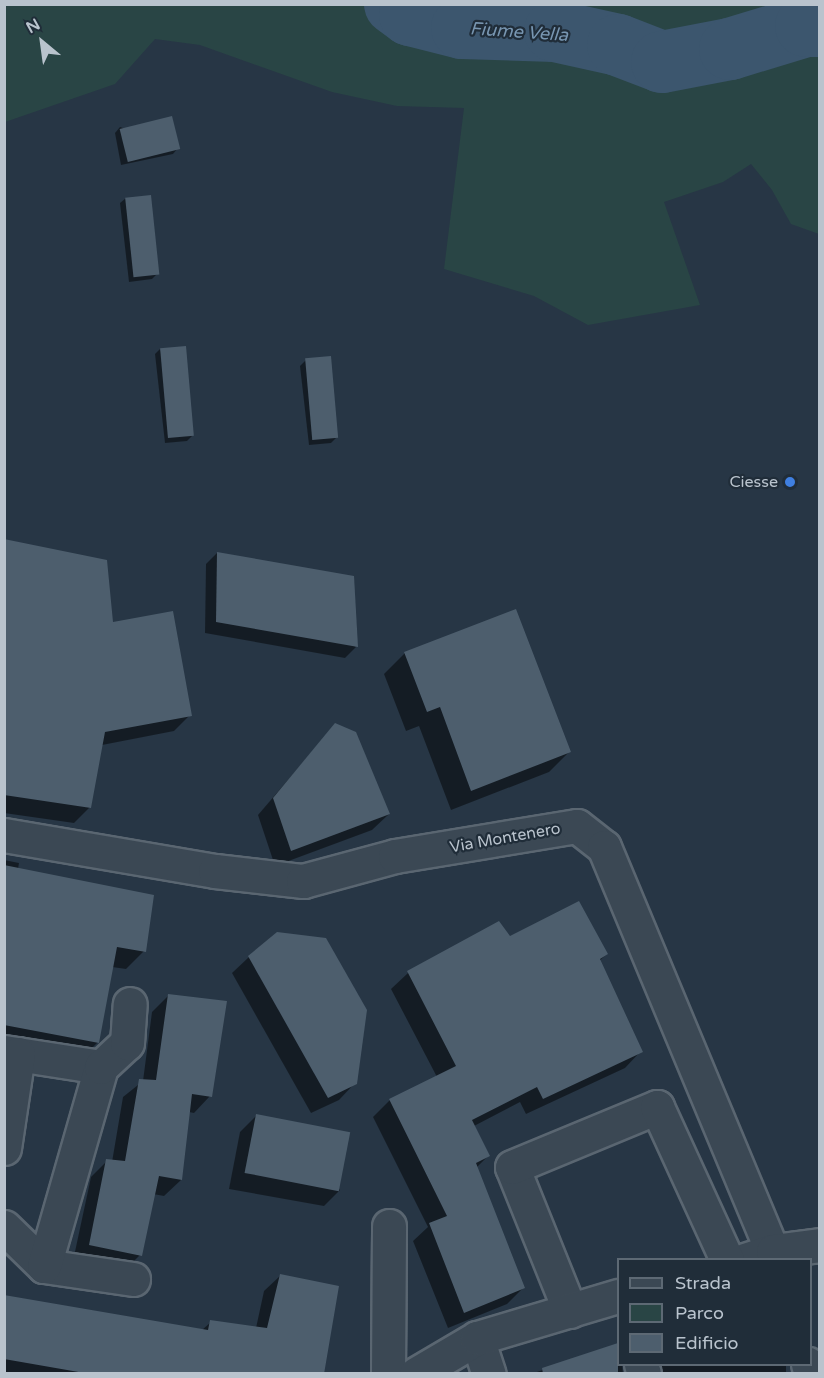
<!DOCTYPE html>
<style>
body{margin:0}
#map{position:relative;width:824px;height:1378px;overflow:hidden;background:#273645;font-family:"Varela Round",sans-serif}
div>[style]{position:absolute}
[style*='--x']{left:calc(var(--x)*1px);top:calc(var(--y)*1px);width:calc(var(--w)*1px);rotate:calc(var(--a)*1deg)}
.green>*{inset:0;background:#294545}
.shadow>*{inset:0;background:#0007;transform-origin:0 0}
.river>*{height:62px;margin:-31px;padding:0 31px;transform-origin:31px;border-radius:31px;background:#3c566e}
.building>*{inset:0;background:#4d5e6d;transform-origin:0 0}
.roads{filter:drop-shadow(2px 0 #5a6671) drop-shadow(-2px 0 #5a6671) drop-shadow(0 2px #5a6671) drop-shadow(0 -2px #5a6671)}
.minor>*{height:33px;margin:-16.5px;padding:0 16.5px;transform-origin:16.5px;border-radius:16.5px;background:#3b4854}
.dots>*{width:16px;height:16px;translate:-50% -50%;box-sizing:border-box;border:3px solid #202d39;border-radius:50%}
span{translate:-50% -50%;white-space:nowrap;text-align:center;line-height:1.15;-webkit-text-stroke:4.5px #202d39;paint-order:stroke}
.poi-label{font-size:16px;color:#b9c3cd}
.right{translate:-100% -50%;text-align:right}
.street-label{font-size:16px;color:#b9c3cd}
.water-label{font-size:18px;color:#7896b1;font-style:italic}
.frame{position:absolute;inset:0;border:6px solid #b9c3cd;pointer-events:none}
.legend{position:absolute;left:617px;top:1258px;width:195px;height:108px;box-sizing:border-box;background:#202d39;border:2px solid #5d6974;margin:0;padding:8px 10px;list-style:none;font-size:18px;color:#b9c3cd}
.legend li{display:flex;align-items:center;gap:12px;height:30px}
.legend b{width:30px;border:2px solid #5d6974}
.north{position:absolute;left:12px;top:12px;width:60px;height:60px;-webkit-text-stroke:4px #202d39;paint-order:stroke;rotate:331deg;font-size:16px;font-weight:700;line-height:24px;text-align:center;color:#b9c3cd}
.north::after{content:'';display:block;margin:auto;width:21px;height:27px;background:#b9c3cd;clip-path:polygon(50% 0,100% 100%,50% 72%,0 100%)}
</style>
<div id="map">
<div class="green">
<div style="clip-path:polygon(5px 4px,819px 5px,819px 234px,791px 224px,772px 190px,751px 164px,723px 182px,664px 202px,700px 305px,588px 325px,534px 296px,444px 269px,464px 108px,397px 106px,332px 92px,200px 45px,155px 39px,115px 84px,5px 122px)"></div>
</div>
<div class="shadow">
<div style="clip-path:polygon(120px 127px,178px 148px,173px 154px,121px 165px,115px 133px)"></div>
<div style="clip-path:polygon(126px 198px,157px 274px,152px 279px,129px 282px,120px 203px)"></div>
<div style="clip-path:polygon(160px 349px,192px 436px,187px 441px,165px 443px,155px 354px)"></div>
<div style="clip-path:polygon(306px 360px,337px 437px,331px 443px,309px 445px,300px 366px)"></div>
<div style="clip-path:polygon(4px 541px,112px 623px,190px 715px,174px 731px,102px 745px,90px 807px,74px 823px,4px 813px)"></div>
<div style="clip-path:polygon(217px 553px,356px 647px,345px 658px,205px 633px,206px 564px)"></div>
<div style="clip-path:polygon(405px 653px,569px 752px,549px 772px,451px 810px,419px 726px,406px 731px,384px 674px)"></div>
<div style="clip-path:polygon(335px 725px,389px 814px,372px 830px,275px 866px,258px 815px)"></div>
<div style="clip-path:polygon(4px 860px,19px 863px,18px 869px,144px 951px,126px 969px,112px 967px,98px 1042px,80px 1060px,4px 1046px)"></div>
<div style="clip-path:polygon(510px 937px,607px 954px,599px 961px,641px 1051px,625px 1068px,526px 1114px,520px 1102px,474px 1126px,488px 1156px,476px 1168px,523px 1288px,507px 1304px,448px 1328px,413px 1241px,428px 1227px,373px 1117px,390px 1100px,437px 1077px,391px 989px,408px 973px)"></div>
<div style="clip-path:polygon(249px 957px,355px 1083px,339px 1100px,311px 1113px,232px 973px)"></div>
<div style="clip-path:polygon(168px 996px,210px 1096px,194px 1113px,189px 1112px,181px 1180px,164px 1196px,153px 1194px,140px 1255px,124px 1271px,73px 1261px,91px 1177px,107px 1161px,112px 1162px,123px 1097px,143px 1081px,152px 1012px)"></div>
<div style="clip-path:polygon(256px 1116px,340px 1190px,324px 1206px,229px 1189px,240px 1132px)"></div>
<div style="clip-path:polygon(281px 1275px,323px 1374px,4px 1374px,4px 1297px,202px 1330px,211px 1322px,256px 1328px,264px 1291px)"></div>
<div style="clip-path:polygon(618px 1344px,618px 1364px,622px 1364px,623px 1374px,531px 1374px)"></div>
<div style="left:632px;top:1364px;width:154px;height:13px"></div>
</div>
<div class="river">
<div style="--x:395;--y:4;--w:19;--a:36"></div>
<div style="--x:410;--y:15;--w:54;--a:14"></div>
<div style="--x:462;--y:28;--w:93;--a:1.8"></div>
<div style="--x:555;--y:31;--w:65;--a:12.5"></div>
<div style="--x:618;--y:45;--w:47;--a:21.1"></div>
<div style="--x:662;--y:62;--w:69;--a:-10.8"></div>
<div style="--x:730;--y:49;--w:79;--a:-16.8"></div>
<div style="--x:806;--y:26;--w:14;--a:0"></div>
</div>
<div class="building">
<div style="left:172px;top:116px;width:34px;height:54px;rotate:76deg"></div>
<div style="left:151px;top:195px;width:80px;height:26px;rotate:84deg"></div>
<div style="left:186px;top:346px;width:90px;height:26px;rotate:85deg"></div>
<div style="left:331px;top:356px;width:82px;height:26px;rotate:85deg"></div>
<div style="clip-path:polygon(4px 539px,107px 560px,113px 622px,173px 611px,192px 716px,105px 732px,91px 808px,4px 795px)"></div>
<div style="clip-path:polygon(217px 552px,354px 576px,358px 647px,216px 622px)"></div>
<div style="clip-path:polygon(516px 609px,571px 752px,471px 791px,440px 707px,427px 712px,404px 652px)"></div>
<div style="clip-path:polygon(335px 723px,356px 732px,390px 814px,291px 851px,273px 798px)"></div>
<div style="clip-path:polygon(4px 865px,154px 895px,146px 952px,117px 947px,99px 1043px,4px 1025px)"></div>
<div style="clip-path:polygon(579px 901px,608px 954px,600px 959px,643px 1052px,543px 1099px,537px 1087px,472px 1120px,490px 1156px,476px 1163px,525px 1288px,464px 1313px,429px 1223px,447px 1216px,389px 1099px,456px 1066px,407px 971px,499px 921px,510px 936px)"></div>
<div style="clip-path:polygon(277px 932px,326px 938px,367px 1010px,357px 1084px,328px 1098px,248px 956px)"></div>
<div style="clip-path:polygon(168px 994px,227px 1001px,212px 1097px,192px 1094px,182px 1180px,159px 1176px,142px 1256px,89px 1245px,106px 1159px,125px 1161px,139px 1079px,156px 1080px)"></div>
<div style="left:256px;top:1114px;width:96px;height:60px;rotate:11deg"></div>
<div style="clip-path:polygon(280px 1274px,339px 1286px,324px 1374px,90px 1374px,4px 1359px,4px 1295px,208px 1330px,210px 1320px,267px 1328px)"></div>
<div style="clip-path:polygon(618px 1343px,618px 1374px,543px 1374px,542px 1368px)"></div>
</div>
<div class="roads">
<div class="minor">
<div style="--x:4;--y:835;--w:214;--a:9.7"></div>
<div style="--x:215;--y:871;--w:89;--a:6.5"></div>
<div style="--x:303;--y:881;--w:95;--a:-15.2"></div>
<div style="--x:395;--y:856;--w:184;--a:-9.4"></div>
<div style="--x:577;--y:826;--w:34;--a:38"></div>
<div style="--x:604;--y:847;--w:447;--a:67.4"></div>
<div style="--x:4;--y:1052;--w:98;--a:8.8"></div>
<div style="--x:4;--y:1148;--w:95;--a:-81.5"></div>
<div style="--x:4;--y:1227;--w:56;--a:44.3"></div>
<div style="--x:44;--y:1266;--w:90;--a:8.3"></div>
<div style="--x:745;--y:1260;--w:29;--a:-18"></div>
<div style="--x:773;--y:1251;--w:47;--a:-7.3"></div>
<div style="--x:44;--y:1266;--w:207;--a:-74"></div>
<div style="--x:101;--y:1067;--w:35;--a:-43"></div>
<div style="--x:127;--y:1043;--w:39;--a:-86"></div>
<div style="--x:570;--y:1311;--w:155;--a:-111.9"></div>
<div style="--x:512;--y:1167;--w:157;--a:-22.5"></div>
<div style="--x:657;--y:1107;--w:168;--a:65.4"></div>
<div style="--x:477;--y:1338;--w:38;--a:72"></div>
<div style="--x:641;--y:1364;--w:10;--a:73"></div>
<div style="--x:808;--y:1364;--w:10;--a:73"></div>
<div style="--x:388;--y:1374;--w:148;--a:-89.6"></div>
<div style="--x:416;--y:1374;--w:71;--a:-30.5"></div>
<div style="--x:477;--y:1338;--w:147;--a:-16.6"></div>
</div>
</div>
<div class="dots">
<div style="left:790px;top:482px;background:#3f7fe0"></div>
</div>
<div class="poi-label">
<span class="right" style="left:778px;top:482px">Ciesse</span>
</div>
<div class="street-label">
<span style="left:505px;top:838px;rotate:-10deg">Via Montenero</span>
</div>
<div class="water-label">
<span style="left:519px;top:32px;rotate:4deg">Fiume Vella</span>
</div>
<div class="frame"></div>
<ul class="legend">
<li><b style="height:8px;background:#3b4854"></b>Strada</li>
<li><b style="height:16px;background:#294545"></b>Parco</li>
<li><b style="height:16px;background:#4d5e6d"></b>Edificio</li>
</ul>
<div class="north">N</div>
</div>
